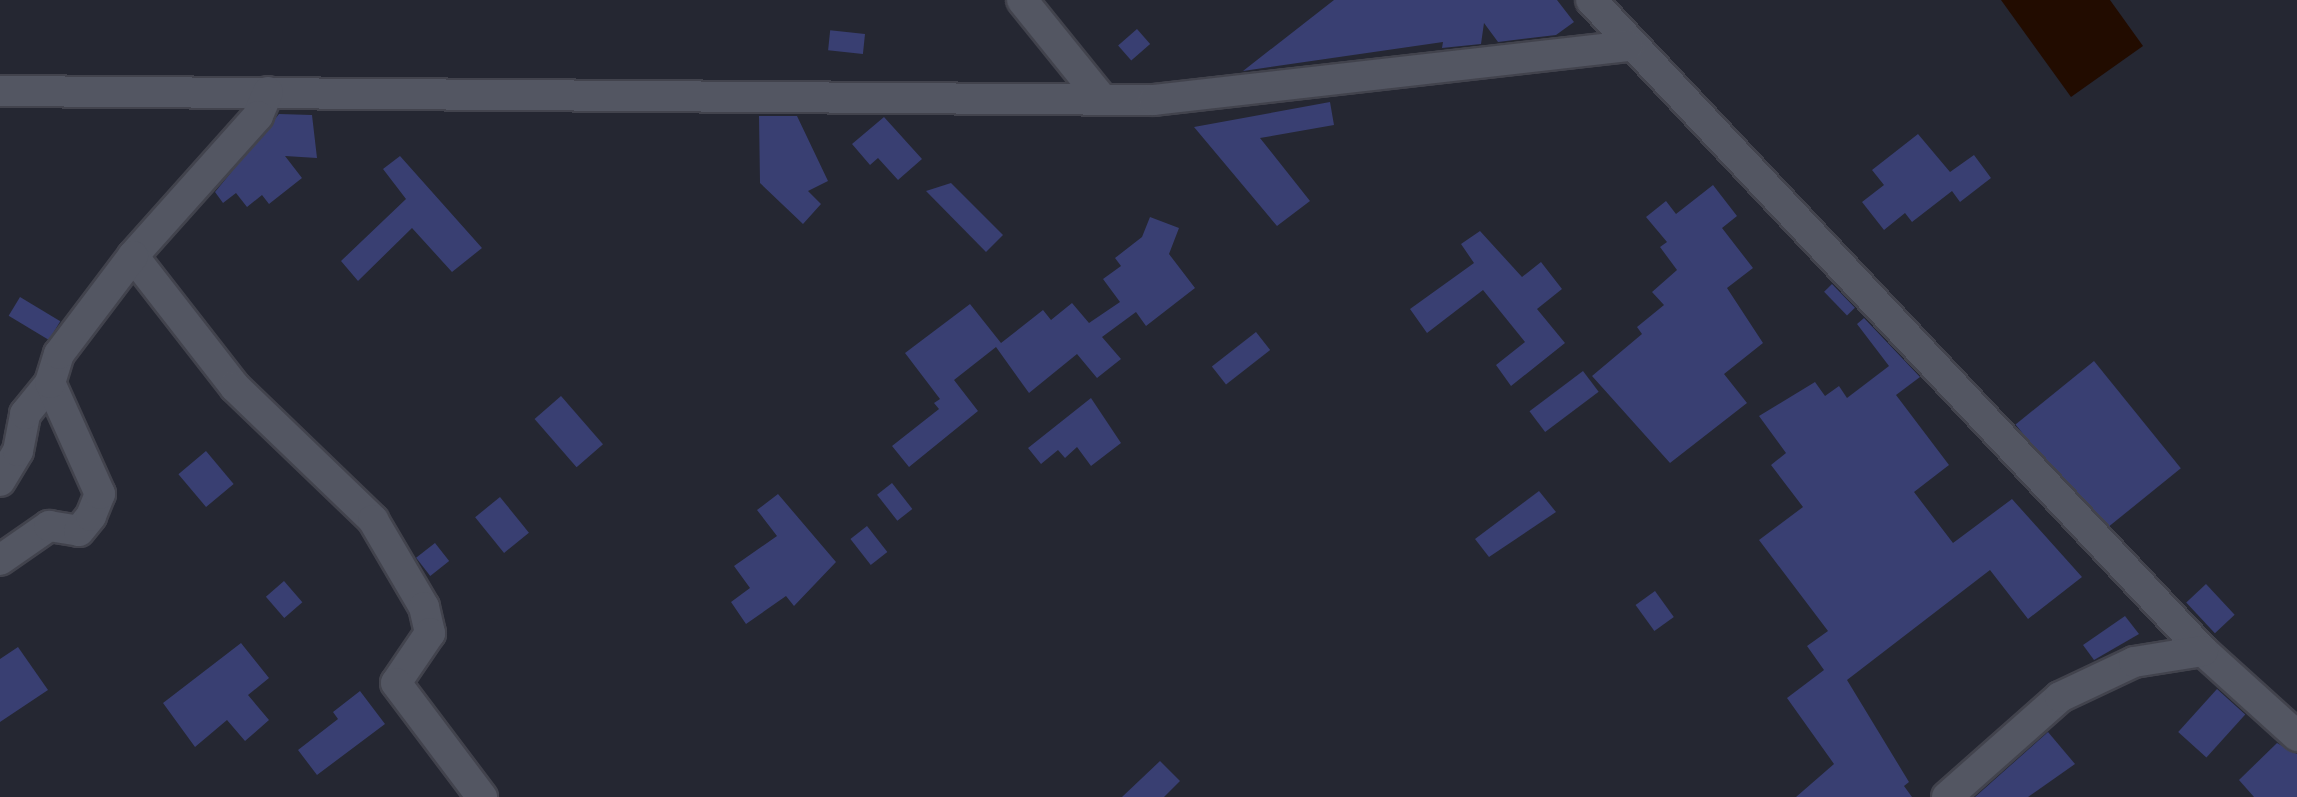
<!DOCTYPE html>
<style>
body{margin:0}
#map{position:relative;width:2297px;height:797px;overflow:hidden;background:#252732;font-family:"Golos Text",sans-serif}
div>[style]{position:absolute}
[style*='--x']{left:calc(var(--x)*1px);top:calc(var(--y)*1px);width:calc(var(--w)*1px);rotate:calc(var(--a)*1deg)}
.water>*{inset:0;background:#220c00}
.building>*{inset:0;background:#393f72;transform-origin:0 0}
.roads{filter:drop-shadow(2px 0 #42434d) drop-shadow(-2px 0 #42434d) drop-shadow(0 2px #42434d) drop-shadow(0 -2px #42434d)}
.minor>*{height:30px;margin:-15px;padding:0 15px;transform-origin:15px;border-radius:15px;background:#535662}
span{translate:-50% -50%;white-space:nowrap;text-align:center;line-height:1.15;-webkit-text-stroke:8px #252732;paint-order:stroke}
</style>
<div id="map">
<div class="water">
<div style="clip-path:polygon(2001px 0,2110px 0,2143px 46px,2071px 97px)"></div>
</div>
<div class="building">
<div style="clip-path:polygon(1334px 0,1557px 0,1574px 22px,1556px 35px,1498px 42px,1484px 23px,1481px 44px,1442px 48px,1443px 42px,1243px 71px)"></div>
<div style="left:1137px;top:29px;width:20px;height:25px;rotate:49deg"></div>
<div style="left:865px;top:34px;width:20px;height:35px;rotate:96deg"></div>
<div style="clip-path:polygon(1330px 102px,1334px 125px,1260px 138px,1310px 201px,1277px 226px,1194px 127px)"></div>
<div style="clip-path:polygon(279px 114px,312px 115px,317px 158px,285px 156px,302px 178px,269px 204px,262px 195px,247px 207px,236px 193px,223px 203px,215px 192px)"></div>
<div style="clip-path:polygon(759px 116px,797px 116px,828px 181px,808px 191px,821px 204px,803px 224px,760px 183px)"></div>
<div style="clip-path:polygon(884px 117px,922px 159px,898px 180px,878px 158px,870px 165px,852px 144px)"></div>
<div style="clip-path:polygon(1918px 134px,1950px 172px,1974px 155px,1991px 178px,1960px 202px,1952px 191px,1912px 222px,1905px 213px,1884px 230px,1862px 202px,1884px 185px,1872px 170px)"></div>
<div style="clip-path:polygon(400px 156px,482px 248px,452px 272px,412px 228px,358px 281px,341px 261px,406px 199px,383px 169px)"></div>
<div style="clip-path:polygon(951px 183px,1003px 235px,986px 252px,926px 191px)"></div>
<div style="clip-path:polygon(1713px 185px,1737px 216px,1722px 228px,1753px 268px,1727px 288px,1763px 343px,1724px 374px,1747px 403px,1670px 463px,1592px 376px,1642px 334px,1637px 327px,1664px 305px,1652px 292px,1677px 270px,1660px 247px,1667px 242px,1646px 217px,1666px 201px,1676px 214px)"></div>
<div style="clip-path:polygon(1150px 217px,1179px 228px,1169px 254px,1195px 288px,1146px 326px,1136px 312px,1102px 337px,1121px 359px,1097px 378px,1077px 354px,1029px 393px,996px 347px,954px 380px,978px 411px,909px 467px,892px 446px,939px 409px,934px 403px,940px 399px,905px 353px,970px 304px,1001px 343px,1043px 310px,1051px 320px,1072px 303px,1089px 323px,1120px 302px,1103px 279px,1121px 266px,1115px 258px,1142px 237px)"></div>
<div style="clip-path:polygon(1480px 231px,1522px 277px,1541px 262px,1562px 289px,1537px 309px,1565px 343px,1511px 386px,1496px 365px,1525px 342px,1483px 290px,1427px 333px,1410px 309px,1474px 263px,1461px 244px)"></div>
<div style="left:1832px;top:284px;width:33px;height:11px;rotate:46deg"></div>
<div style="left:20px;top:297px;width:47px;height:22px;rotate:31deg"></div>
<div style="clip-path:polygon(1864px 318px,1920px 377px,1896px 395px,1949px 465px,1914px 492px,1953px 543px,2012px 499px,2082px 577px,2028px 619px,1990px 570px,1847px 680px,1909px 782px,1904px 786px,1912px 797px,1796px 797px,1834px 764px,1787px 698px,1824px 670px,1807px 646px,1828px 631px,1759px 540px,1803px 507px,1771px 465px,1786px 453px,1759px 416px,1815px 382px,1825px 396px,1839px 386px,1847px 398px,1889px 366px,1857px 324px)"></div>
<div style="left:1256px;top:332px;width:23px;height:56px;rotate:52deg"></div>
<div style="left:2094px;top:361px;width:138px;height:101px;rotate:51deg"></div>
<div style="left:1583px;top:371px;width:26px;height:67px;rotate:53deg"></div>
<div style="left:561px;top:396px;width:64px;height:35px;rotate:49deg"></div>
<div style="clip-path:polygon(1091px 398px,1121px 443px,1091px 466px,1077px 447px,1065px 458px,1058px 450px,1041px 464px,1028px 448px)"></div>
<div style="left:206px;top:451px;width:43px;height:36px;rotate:50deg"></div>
<div style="left:892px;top:483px;width:33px;height:19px;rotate:52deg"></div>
<div style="clip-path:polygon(1539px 491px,1556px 512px,1489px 557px,1475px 539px)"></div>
<div style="clip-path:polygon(778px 494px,836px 562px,794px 606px,786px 596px,746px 624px,731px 602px,750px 588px,734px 566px,777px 536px,757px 510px)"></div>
<div style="left:500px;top:497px;width:46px;height:32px;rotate:51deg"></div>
<div style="left:867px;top:526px;width:33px;height:21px;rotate:52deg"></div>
<div style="left:435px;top:543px;width:23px;height:24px;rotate:52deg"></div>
<div style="left:284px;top:581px;width:28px;height:24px;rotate:49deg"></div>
<div style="left:2206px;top:584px;width:42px;height:27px;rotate:47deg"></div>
<div style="left:1655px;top:591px;width:32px;height:24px;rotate:54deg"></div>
<div style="clip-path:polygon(2125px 616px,2139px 634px,2094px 660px,2083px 645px)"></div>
<div style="clip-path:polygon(241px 643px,269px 678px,248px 695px,269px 720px,245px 741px,227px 720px,195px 747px,163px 703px)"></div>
<div style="clip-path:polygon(18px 647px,48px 690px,0 722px,0 659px)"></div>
<div style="left:2217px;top:689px;width:38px;height:58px;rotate:42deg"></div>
<div style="clip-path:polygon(360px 691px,385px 724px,317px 775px,298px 750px,338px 719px,333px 712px)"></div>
<div style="clip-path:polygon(2048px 732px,2075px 764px,2028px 797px,1975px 797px)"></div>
<div style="clip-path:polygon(2277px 743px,2297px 754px,2297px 797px,2254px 797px,2239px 780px)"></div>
<div style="clip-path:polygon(1160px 761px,1180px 781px,1164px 797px,1122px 797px)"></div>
</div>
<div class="roads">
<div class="minor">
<div style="--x:1022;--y:0;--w:127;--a:51.1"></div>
<div style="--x:1591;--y:0;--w:894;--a:46.77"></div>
<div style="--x:2203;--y:651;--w:127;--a:42.1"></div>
<div style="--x:0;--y:91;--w:1154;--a:0.45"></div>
<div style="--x:1154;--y:100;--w:477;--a:-6.5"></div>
<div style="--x:268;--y:92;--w:26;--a:113"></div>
<div style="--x:258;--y:116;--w:188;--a:131.8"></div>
<div style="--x:133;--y:256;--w:166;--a:52.1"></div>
<div style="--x:235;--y:387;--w:192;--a:43.9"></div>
<div style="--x:373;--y:520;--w:101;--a:59.6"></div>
<div style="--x:424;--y:607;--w:27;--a:77"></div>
<div style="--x:430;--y:633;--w:60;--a:124.2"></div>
<div style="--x:396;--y:683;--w:143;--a:53"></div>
<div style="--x:0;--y:481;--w:35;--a:-59"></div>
<div style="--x:18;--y:451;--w:38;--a:-79"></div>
<div style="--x:25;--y:414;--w:40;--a:-51"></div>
<div style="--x:0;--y:560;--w:60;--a:-34.8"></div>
<div style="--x:49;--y:526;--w:30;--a:9"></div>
<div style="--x:79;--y:531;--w:19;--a:-51"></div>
<div style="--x:91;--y:516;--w:24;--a:-68"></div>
<div style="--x:100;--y:494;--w:122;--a:-114.2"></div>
<div style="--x:50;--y:383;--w:30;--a:-73"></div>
<div style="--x:59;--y:354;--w:123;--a:-52.9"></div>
<div style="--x:1947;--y:797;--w:151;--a:-41.5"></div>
<div style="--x:2060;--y:697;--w:82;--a:-25.3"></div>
<div style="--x:2134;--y:662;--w:70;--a:-9.1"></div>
</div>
</div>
</div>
